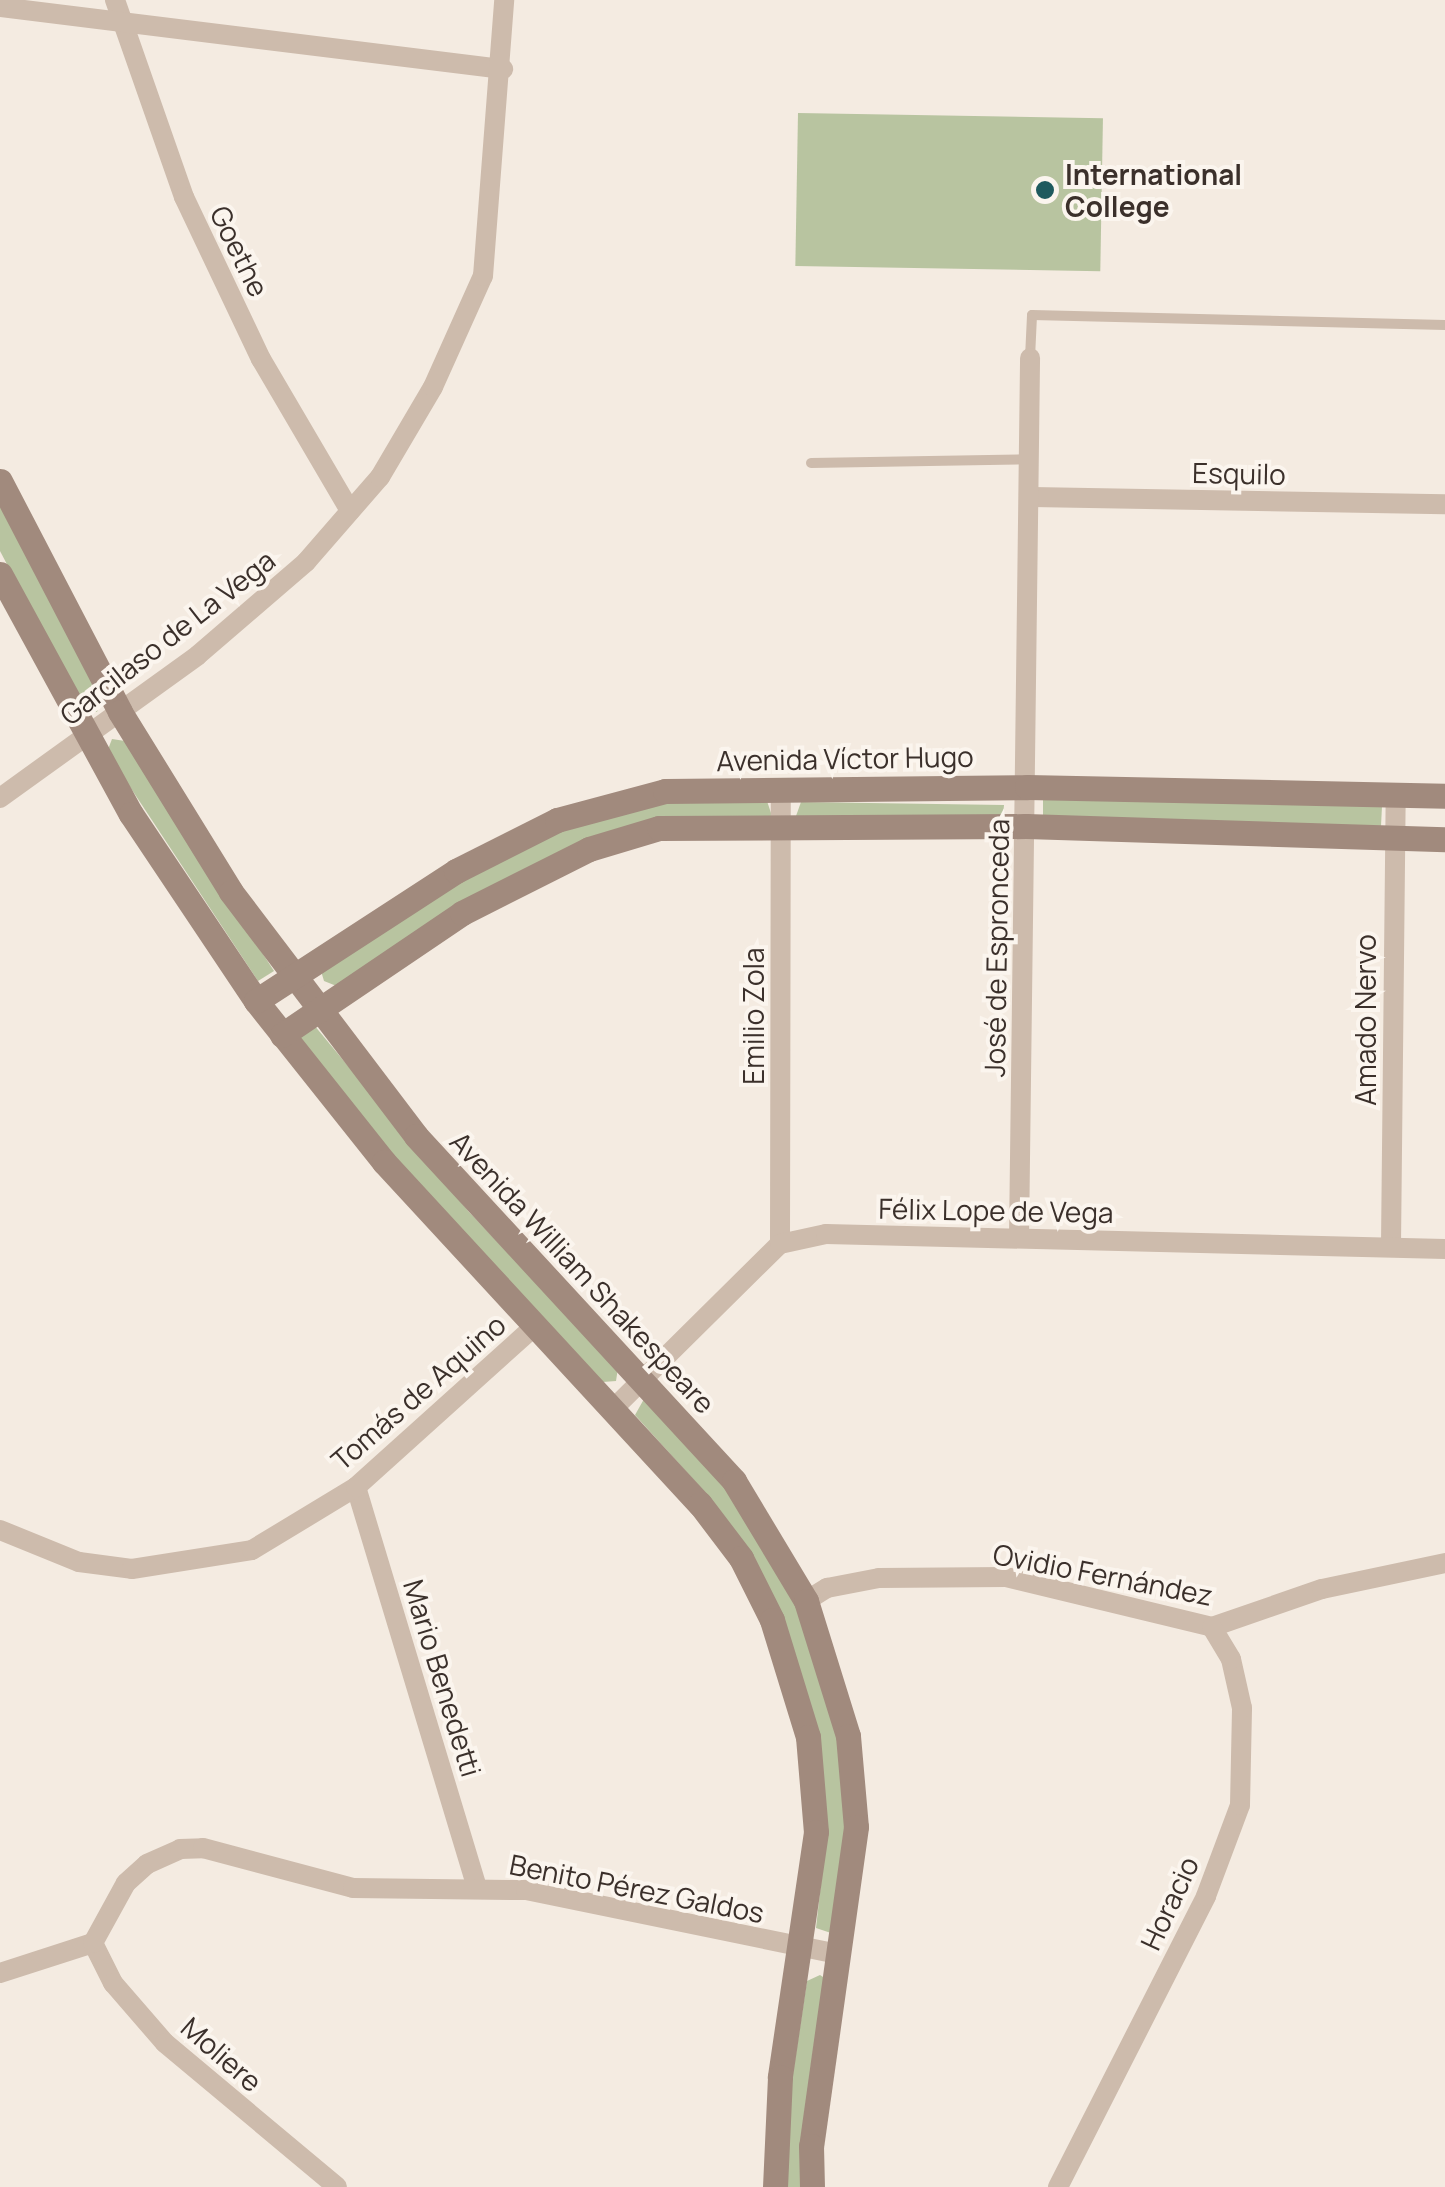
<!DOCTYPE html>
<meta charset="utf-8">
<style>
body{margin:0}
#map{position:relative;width:1445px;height:2187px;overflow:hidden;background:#f4ebe1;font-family:Manrope,sans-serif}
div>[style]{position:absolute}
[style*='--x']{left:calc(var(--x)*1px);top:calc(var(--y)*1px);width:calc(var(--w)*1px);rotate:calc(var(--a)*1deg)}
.green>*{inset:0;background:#b8c4a0;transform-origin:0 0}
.lane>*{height:10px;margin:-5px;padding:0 5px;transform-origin:5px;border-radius:5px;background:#cdbbac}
.street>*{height:20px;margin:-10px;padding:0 10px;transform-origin:10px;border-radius:10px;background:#cdbbac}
.secondary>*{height:25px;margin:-12.5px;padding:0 12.5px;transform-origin:12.5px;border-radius:12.5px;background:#a18a7d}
.dots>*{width:28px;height:28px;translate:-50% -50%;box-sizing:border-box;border:5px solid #fbf5ee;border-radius:50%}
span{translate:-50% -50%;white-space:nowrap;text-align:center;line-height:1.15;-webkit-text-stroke:8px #fbf5ee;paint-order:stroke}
.poi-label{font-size:28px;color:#3b302b;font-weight:700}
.left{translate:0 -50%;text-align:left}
.street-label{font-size:28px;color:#3b302b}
</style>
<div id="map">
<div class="green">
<div style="left:798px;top:113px;width:305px;height:153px;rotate:1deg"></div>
<div style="clip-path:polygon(0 506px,101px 699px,97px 712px,83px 709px,0 551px)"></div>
<div style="clip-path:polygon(112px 739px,125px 741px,274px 971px,258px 981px,107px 752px)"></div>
<div style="clip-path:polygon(668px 799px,767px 801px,772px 816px,671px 819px,339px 987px,324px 981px,321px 971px,477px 872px,574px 825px)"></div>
<div style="clip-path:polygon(1043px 799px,1382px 806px,1381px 826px,1043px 816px)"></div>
<div style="clip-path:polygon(801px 802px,1004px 805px,1003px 816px,796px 816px)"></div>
<div style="clip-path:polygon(314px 1025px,469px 1212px,618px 1368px,616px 1381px,603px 1382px,391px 1153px,297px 1039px)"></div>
<div style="clip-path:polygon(644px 1399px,726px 1487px,798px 1605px,839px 1739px,848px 1829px,831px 1933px,816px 1928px,827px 1829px,819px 1744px,711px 1499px,635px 1415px)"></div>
<div style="clip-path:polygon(820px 1975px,826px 1979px,803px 2187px,783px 2187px,782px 2145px,807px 1981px)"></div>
</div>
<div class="lane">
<div style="--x:1030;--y:358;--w:43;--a:-87.3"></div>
<div style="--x:1032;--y:315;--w:413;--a:1.4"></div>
<div style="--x:811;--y:463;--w:219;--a:-1"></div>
</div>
<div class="street">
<div style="--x:115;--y:0;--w:209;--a:70.7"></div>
<div style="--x:184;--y:197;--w:179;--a:64.6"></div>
<div style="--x:261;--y:359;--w:176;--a:59.6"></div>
<div style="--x:0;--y:7;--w:507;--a:7.03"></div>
<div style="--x:1032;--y:497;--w:413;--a:1"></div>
<div style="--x:0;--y:798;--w:244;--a:-35.8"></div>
<div style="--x:198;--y:655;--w:143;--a:-40.7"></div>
<div style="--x:306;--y:562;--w:113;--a:-49"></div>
<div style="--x:380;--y:477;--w:104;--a:-59.5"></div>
<div style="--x:433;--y:387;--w:122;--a:-65.8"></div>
<div style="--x:483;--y:276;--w:277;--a:-85.6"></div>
<div style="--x:1019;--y:1238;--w:880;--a:-89.28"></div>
<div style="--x:780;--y:1244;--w:456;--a:-89.9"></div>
<div style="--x:1391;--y:1245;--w:450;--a:-89.4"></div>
<div style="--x:615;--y:1407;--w:232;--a:-44.7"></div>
<div style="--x:780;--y:1244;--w:47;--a:-12.3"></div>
<div style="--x:826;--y:1234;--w:619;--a:1.39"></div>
<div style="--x:356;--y:1487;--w:416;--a:73.2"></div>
<div style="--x:0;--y:1530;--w:85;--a:22.1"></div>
<div style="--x:79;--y:1562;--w:53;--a:7.5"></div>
<div style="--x:132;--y:1569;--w:121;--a:-9"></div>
<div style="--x:252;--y:1550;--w:122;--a:-31.2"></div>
<div style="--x:356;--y:1487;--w:241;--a:-42"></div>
<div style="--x:806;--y:1601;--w:25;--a:-32"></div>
<div style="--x:827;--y:1588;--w:53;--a:-10.9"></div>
<div style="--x:879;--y:1578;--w:127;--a:-0.5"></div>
<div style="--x:1006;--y:1577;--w:212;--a:13.6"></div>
<div style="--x:1212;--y:1627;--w:116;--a:-19.1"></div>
<div style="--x:1322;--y:1589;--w:126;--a:-11.9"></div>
<div style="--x:93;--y:1943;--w:45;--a:63.4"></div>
<div style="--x:113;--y:1983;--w:79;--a:49.1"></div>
<div style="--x:165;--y:2043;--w:224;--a:39.9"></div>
<div style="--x:0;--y:1973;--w:98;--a:-17.9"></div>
<div style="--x:93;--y:1943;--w:68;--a:-61.2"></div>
<div style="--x:126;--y:1883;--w:28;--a:-42"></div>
<div style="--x:147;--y:1864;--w:36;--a:-24"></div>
<div style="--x:180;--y:1849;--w:23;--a:-2"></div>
<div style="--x:203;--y:1848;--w:155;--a:14.9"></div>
<div style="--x:353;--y:1888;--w:173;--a:0.7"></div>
<div style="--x:526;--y:1890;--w:319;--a:11.6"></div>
<div style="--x:1058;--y:2187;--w:326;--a:-63"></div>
<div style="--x:1206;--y:1896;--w:97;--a:-69.5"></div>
<div style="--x:1240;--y:1805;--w:97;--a:-88.8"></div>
<div style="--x:1242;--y:1708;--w:50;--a:-102.7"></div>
<div style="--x:1231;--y:1659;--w:37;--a:-121"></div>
</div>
<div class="secondary">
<div style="--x:0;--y:481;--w:260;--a:62.5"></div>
<div style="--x:120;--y:712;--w:211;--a:58.3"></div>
<div style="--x:231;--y:892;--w:306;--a:52.8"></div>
<div style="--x:416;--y:1136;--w:469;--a:47.3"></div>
<div style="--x:734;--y:1481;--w:140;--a:59"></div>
<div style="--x:806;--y:1601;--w:141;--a:72.7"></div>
<div style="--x:848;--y:1736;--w:91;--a:85"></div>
<div style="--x:856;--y:1827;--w:322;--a:98"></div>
<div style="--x:811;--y:2146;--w:41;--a:88.6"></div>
<div style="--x:0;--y:574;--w:273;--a:61.4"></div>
<div style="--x:131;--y:814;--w:225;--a:56.2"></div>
<div style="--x:256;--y:1001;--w:206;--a:51.5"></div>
<div style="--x:384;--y:1162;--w:466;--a:47.3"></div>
<div style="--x:700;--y:1504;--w:68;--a:52.8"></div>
<div style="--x:741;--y:1558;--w:69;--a:63.4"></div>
<div style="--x:772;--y:1620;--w:122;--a:72.9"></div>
<div style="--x:808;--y:1737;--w:95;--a:85.2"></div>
<div style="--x:816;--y:1832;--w:248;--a:98.4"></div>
<div style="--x:780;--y:2077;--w:110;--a:92.6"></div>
<div style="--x:256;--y:1001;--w:239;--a:-33"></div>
<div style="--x:456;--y:871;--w:113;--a:-26.8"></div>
<div style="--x:557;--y:820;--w:112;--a:-15"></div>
<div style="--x:665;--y:791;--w:362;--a:-0.6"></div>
<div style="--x:1027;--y:787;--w:418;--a:1.2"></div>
<div style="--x:282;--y:1035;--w:217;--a:-34.1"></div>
<div style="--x:462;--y:913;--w:142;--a:-26.7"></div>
<div style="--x:589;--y:849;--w:73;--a:-16.7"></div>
<div style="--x:659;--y:828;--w:367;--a:-0.3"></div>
<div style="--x:1026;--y:826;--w:419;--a:1.8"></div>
</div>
<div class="dots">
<div style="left:1045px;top:190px;background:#1f5a5e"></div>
</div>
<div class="poi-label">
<span class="left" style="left:1065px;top:190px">International<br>College</span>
</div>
<div class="street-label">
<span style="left:240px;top:251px;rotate:64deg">Goethe</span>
<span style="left:1239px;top:473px;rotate:1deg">Esquilo</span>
<span style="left:167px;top:637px;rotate:-38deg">Garcilaso de La Vega</span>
<span style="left:845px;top:758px;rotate:-1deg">Avenida Víctor Hugo</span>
<span style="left:996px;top:948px;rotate:-89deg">José de Espronceda</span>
<span style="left:753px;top:1016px;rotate:-90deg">Emilio Zola</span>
<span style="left:1365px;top:1020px;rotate:-90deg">Amado Nervo</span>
<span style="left:996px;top:1210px;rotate:1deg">Félix Lope de Vega</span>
<span style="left:583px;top:1272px;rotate:47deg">Avenida William Shakespeare</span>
<span style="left:418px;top:1392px;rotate:-41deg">Tomás de Aquino</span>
<span style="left:1103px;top:1574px;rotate:11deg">Ovidio Fernández</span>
<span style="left:443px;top:1678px;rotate:73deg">Mario Benedetti</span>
<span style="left:637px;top:1888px;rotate:11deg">Benito Pérez Galdos</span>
<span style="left:1169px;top:1903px;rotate:-65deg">Horacio</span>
<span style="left:222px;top:2054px;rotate:41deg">Moliere</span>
</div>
</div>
